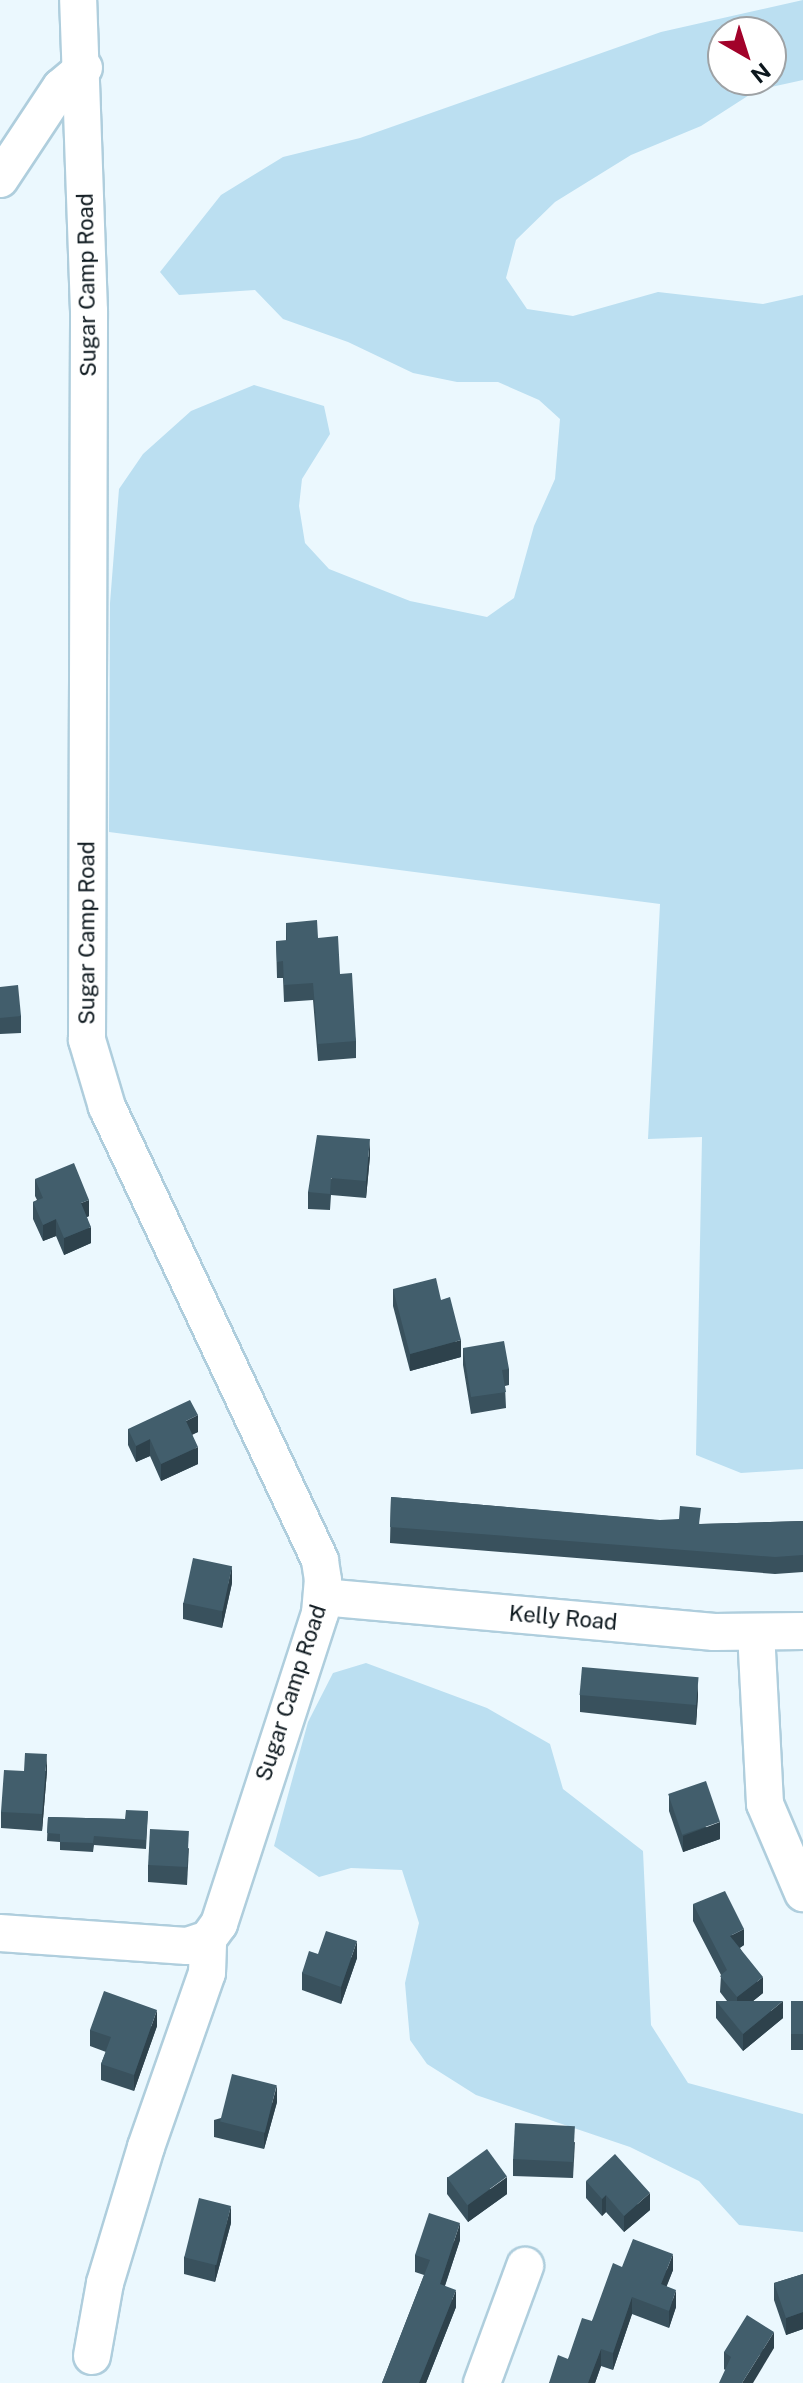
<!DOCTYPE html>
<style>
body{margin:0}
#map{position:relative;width:803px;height:2383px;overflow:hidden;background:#ebf8fe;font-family:"Public Sans",sans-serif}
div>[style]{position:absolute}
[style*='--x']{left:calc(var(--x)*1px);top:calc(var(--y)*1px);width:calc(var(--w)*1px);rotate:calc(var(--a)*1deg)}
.green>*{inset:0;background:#bbdff1}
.roads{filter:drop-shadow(2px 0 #afcedd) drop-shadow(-2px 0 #afcedd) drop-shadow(0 2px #afcedd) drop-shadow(0 -2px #afcedd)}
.minor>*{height:36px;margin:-18px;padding:0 18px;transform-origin:18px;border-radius:18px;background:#fff}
.wall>*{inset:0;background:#39515d;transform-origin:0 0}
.shaded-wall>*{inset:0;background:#2e424c}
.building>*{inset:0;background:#425e6c;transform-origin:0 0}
span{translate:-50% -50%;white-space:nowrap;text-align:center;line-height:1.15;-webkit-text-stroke:8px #fff;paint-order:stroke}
.street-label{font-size:22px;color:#0c171d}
.north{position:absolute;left:707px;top:16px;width:80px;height:80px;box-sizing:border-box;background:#fff;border:2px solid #9ea2a5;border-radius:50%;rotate:141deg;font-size:22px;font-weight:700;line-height:32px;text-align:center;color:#0c171d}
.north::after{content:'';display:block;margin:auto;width:28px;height:36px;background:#a2022a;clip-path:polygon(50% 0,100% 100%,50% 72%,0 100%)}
</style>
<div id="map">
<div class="green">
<div style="clip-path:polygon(evenodd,803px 0,803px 80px,757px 90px,701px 126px,631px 155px,555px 202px,516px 240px,506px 278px,527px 309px,573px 316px,658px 292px,763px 304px,803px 295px,803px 1469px,741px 1473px,696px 1455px,702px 1137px,648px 1139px,660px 904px,109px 832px,110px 603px,119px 489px,143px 454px,191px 411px,254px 385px,324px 406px,330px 434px,302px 479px,299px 506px,305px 543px,329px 569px,410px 601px,487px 617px,514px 598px,534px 526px,555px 479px,560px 419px,539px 400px,498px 382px,457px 382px,413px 373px,348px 342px,283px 319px,255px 290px,179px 295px,160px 272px,221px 195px,283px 157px,360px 138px,661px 32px,803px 0,771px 32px,771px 80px,723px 80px,723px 32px,771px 32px)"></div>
<div style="clip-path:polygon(366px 1663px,487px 1708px,550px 1744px,563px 1789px,643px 1851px,651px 2025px,688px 2083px,803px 2114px,803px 2232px,739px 2225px,699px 2181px,630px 2147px,476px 2095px,427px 2064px,410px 2040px,405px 1983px,419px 1923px,402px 1870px,351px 1868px,319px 1877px,274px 1846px,308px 1722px,333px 1673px)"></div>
</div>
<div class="roads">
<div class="minor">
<div style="--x:0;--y:179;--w:110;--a:-56.5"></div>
<div style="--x:61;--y:87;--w:30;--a:-40"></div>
<div style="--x:322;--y:1597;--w:394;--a:5.1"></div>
<div style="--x:714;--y:1632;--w:89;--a:-0.6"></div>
<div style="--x:756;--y:1632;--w:172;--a:87"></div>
<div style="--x:765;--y:1804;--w:97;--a:66.9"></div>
<div style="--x:0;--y:1933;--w:187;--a:4"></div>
<div style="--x:187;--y:1946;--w:22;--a:-18"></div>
<div style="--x:208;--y:1939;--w:19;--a:-54"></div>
<div style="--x:219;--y:1924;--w:327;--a:-72"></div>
<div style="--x:320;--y:1613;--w:33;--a:-85"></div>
<div style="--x:323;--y:1580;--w:20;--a:-99"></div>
<div style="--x:320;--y:1560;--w:501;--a:-115.18"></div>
<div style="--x:107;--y:1107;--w:70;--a:-106.6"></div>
<div style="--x:87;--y:1040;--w:729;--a:-89.84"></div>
<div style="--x:89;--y:311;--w:311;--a:-92"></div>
<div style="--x:92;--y:2356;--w:74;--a:-79.9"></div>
<div style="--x:105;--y:2283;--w:142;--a:-73.2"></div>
<div style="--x:146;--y:2147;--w:184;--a:-70.7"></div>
<div style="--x:207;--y:1973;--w:34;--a:-88"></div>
<div style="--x:482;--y:2383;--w:125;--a:-69.8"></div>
</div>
</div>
<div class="wall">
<div style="clip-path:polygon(286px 923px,318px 938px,340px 974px,356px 1041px,356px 1058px,318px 1061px,313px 1000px,284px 1002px,283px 978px,277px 978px,276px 941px,286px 941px)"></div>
<div style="clip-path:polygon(0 987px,21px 1016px,21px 1033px,0 1034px)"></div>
<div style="clip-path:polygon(370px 1156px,366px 1198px,331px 1195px,330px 1210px,308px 1209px,308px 1192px)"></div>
<div style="clip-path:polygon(35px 1179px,89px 1216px,87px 1217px,91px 1243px,64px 1255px,56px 1236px,43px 1241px,33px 1219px,33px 1202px,37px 1200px,35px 1196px)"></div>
<div style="clip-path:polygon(393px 1289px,441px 1300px,461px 1357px,410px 1371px,393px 1306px)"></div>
<div style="clip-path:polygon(463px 1348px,509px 1369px,509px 1385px,505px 1386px,506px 1408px,471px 1414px,463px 1365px)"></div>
<div style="clip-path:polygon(128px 1429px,198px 1432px,192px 1434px,198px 1464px,161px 1481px,150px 1456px,136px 1462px,128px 1445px)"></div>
<div style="clip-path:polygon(391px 1497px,701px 1524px,803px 1521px,803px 1572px,775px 1574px,390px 1543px)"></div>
<div style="clip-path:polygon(232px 1583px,222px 1628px,183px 1619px,183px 1603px)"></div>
<div style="clip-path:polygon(580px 1695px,698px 1695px,696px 1725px,580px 1712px)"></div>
<div style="clip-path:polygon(24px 1771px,47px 1771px,42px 1831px,1px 1828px,1px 1812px)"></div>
<div style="clip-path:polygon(669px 1795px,720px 1839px,683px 1852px,669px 1811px)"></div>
<div style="clip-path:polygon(148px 1811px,146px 1849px,94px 1845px,93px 1852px,60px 1850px,60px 1842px,47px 1841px,48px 1817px,125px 1819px)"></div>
<div style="clip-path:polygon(189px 1848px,187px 1885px,148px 1882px,148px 1865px)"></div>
<div style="clip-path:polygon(693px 1904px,744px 1945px,740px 1948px,763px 1993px,753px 2001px,783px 2018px,743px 2051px,716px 2018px,716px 2001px,727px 2001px,720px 1992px,721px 1975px,693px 1921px)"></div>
<div style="clip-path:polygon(318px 1954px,357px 1958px,341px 2004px,302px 1990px,302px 1973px)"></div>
<div style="left:791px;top:2001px;width:12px;height:49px"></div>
<div style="clip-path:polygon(157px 2026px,134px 2091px,101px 2080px,101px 2064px,106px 2052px,90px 2046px,90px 2030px)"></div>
<div style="clip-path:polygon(277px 2102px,264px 2149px,214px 2137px,214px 2120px)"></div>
<div style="clip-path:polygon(575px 2142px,573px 2178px,513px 2176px,513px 2159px)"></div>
<div style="clip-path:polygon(447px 2177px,507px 2194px,468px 2222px,447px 2194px)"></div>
<div style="clip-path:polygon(586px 2181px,650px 2210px,624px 2232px,606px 2212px,602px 2216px,586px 2198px)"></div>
<div style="clip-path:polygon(231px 2223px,215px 2282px,184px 2274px,184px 2257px)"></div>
<div style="clip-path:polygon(460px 2240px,445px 2286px,456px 2307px,426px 2383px,382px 2383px,424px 2275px,415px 2272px,415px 2255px)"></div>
<div style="clip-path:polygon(622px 2267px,673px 2270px,666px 2287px,676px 2307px,669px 2328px,632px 2314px,613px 2370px,601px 2366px,595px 2383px,549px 2383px,568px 2359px,592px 2321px)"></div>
<div style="clip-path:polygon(803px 2274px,803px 2329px,786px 2335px,774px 2300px,774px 2283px)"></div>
<div style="clip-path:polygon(774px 2348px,725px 2370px,724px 2369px,724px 2352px)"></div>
</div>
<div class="shaded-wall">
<div style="clip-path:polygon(370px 1139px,370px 1156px,366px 1198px,366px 1181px)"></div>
<div style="clip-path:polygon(89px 1200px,89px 1216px,81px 1220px,81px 1203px)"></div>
<div style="clip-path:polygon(56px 1219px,56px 1236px,43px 1241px,43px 1225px)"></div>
<div style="clip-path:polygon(91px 1227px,91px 1243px,64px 1255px,64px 1238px)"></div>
<div style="clip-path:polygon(461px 1340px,461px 1357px,410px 1371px,410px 1354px)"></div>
<div style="clip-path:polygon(198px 1415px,198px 1432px,186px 1438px,186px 1421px)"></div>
<div style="clip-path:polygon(150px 1439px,150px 1456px,136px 1462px,136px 1446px)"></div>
<div style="clip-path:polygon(198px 1447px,198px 1464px,161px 1481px,161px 1464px)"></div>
<div style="clip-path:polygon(232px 1566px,232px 1583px,222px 1628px,222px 1611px)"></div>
<div style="clip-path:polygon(698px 1678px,698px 1695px,696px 1725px,696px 1708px)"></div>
<div style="clip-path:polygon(47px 1754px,47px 1771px,42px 1831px,42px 1814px)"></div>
<div style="clip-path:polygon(720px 1822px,720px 1839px,683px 1852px,683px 1836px)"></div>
<div style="clip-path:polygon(744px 1929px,744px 1945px,730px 1953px,730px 1936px)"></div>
<div style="clip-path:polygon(357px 1941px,357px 1958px,341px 2004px,341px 1987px)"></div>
<div style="clip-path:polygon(763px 1977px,763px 1993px,737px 2014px,737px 1997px)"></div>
<div style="clip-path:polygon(783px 2001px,783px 2018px,743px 2051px,743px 2034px)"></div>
<div style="clip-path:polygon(157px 2010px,157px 2026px,134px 2091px,134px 2075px)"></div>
<div style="clip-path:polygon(277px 2085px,277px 2102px,264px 2149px,264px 2133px)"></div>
<div style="clip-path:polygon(507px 2177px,507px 2194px,468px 2222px,468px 2205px)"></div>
<div style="clip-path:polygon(650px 2193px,650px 2210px,624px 2232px,624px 2216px)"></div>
<div style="clip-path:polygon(606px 2195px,606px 2212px,602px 2216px,602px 2199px)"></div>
<div style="clip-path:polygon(231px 2206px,231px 2223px,215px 2282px,215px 2265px)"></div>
<div style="clip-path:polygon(460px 2223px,460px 2240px,440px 2300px,440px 2284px)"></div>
<div style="clip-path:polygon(673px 2254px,673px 2270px,661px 2301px,661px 2284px)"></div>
<div style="clip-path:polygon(456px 2290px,456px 2307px,426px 2383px,419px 2383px)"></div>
<div style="clip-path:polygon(676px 2290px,676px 2307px,669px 2328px,669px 2311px)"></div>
<div style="clip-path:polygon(632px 2297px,632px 2314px,613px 2370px,613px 2353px)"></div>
<div style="clip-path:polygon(803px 2312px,803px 2329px,786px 2335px,786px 2318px)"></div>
<div style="clip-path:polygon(774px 2332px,774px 2348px,753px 2383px,742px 2383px)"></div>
<div style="clip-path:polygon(601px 2349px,601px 2366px,595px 2383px,588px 2383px)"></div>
</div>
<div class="building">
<div style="clip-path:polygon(317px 920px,318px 938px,338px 936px,340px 974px,352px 973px,356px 1041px,318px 1044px,313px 983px,284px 985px,283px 961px,277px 962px,276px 941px,287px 940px,286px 923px)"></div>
<div style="clip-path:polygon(18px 985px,21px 1016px,0 1018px,0 987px)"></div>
<div style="clip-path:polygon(317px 1135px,370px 1139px,366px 1181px,331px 1178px,330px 1194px,308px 1192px)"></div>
<div style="clip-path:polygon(74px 1163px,89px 1200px,81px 1203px,91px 1227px,64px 1238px,56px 1219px,43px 1225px,33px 1202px,43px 1198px,35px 1179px)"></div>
<div style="clip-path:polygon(436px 1278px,441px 1300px,450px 1297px,461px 1340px,410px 1354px,393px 1289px)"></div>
<div style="clip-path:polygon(504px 1341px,509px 1369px,502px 1370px,506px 1392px,471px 1397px,463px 1348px)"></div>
<div style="clip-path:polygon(190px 1400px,198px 1415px,186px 1421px,198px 1447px,161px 1464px,150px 1439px,136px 1446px,128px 1429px)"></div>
<div style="clip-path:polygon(391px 1497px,660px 1520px,679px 1519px,680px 1506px,701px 1508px,699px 1524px,803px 1521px,803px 1555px,775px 1557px,390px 1527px)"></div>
<div style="left:193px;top:1558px;width:40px;height:46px;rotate:12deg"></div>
<div style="left:582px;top:1667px;width:117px;height:28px;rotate:5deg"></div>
<div style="clip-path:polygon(25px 1753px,47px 1754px,42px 1814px,1px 1812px,4px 1770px,24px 1771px)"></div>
<div style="left:706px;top:1781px;width:43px;height:40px;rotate:71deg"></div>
<div style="clip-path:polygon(126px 1810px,148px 1811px,146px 1840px,94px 1836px,93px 1843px,60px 1842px,60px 1834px,47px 1833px,48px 1817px,125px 1819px)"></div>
<div style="left:150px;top:1829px;width:39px;height:36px;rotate:3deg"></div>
<div style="clip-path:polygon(725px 1891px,744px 1929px,730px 1936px,763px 1977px,737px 1997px,720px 1976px,727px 1970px,693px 1904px)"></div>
<div style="clip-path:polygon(326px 1931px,357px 1941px,341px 1987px,302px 1973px,309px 1951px,318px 1954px)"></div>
<div style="clip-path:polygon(104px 1991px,157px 2010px,134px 2075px,101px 2064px,111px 2037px,90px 2030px)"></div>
<div style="clip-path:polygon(716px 2001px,783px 2001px,743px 2034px)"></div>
<div style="left:791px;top:2001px;width:12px;height:33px"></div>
<div style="left:232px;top:2074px;width:46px;height:49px;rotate:14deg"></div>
<div style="left:515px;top:2123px;width:60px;height:36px;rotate:3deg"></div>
<div style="left:487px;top:2149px;width:34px;height:49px;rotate:54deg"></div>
<div style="clip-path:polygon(615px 2154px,650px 2193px,624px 2216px,606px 2195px,602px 2199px,586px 2181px)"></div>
<div style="left:199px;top:2198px;width:33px;height:61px;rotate:14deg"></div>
<div style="clip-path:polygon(429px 2213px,460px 2223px,440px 2284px,456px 2290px,419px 2383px,382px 2383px,430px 2260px,415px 2255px)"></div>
<div style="clip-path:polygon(633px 2239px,673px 2254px,661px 2284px,676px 2290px,669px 2311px,632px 2297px,613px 2353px,601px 2349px,588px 2383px,549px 2383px,558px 2355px,568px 2359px,582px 2318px,592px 2321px,613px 2263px,622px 2267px)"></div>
<div style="clip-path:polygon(803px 2274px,803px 2312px,786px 2318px,774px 2283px)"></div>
<div style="clip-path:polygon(747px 2315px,774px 2332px,742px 2383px,719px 2383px,731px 2357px,724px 2352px)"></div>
</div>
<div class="street-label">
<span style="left:87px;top:285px;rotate:-91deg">Sugar Camp Road</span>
<span style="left:87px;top:933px;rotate:-90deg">Sugar Camp Road</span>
<span style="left:563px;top:1618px;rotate:5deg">Kelly Road</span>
<span style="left:291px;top:1693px;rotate:-72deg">Sugar Camp Road</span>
</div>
<div class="north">N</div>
</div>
